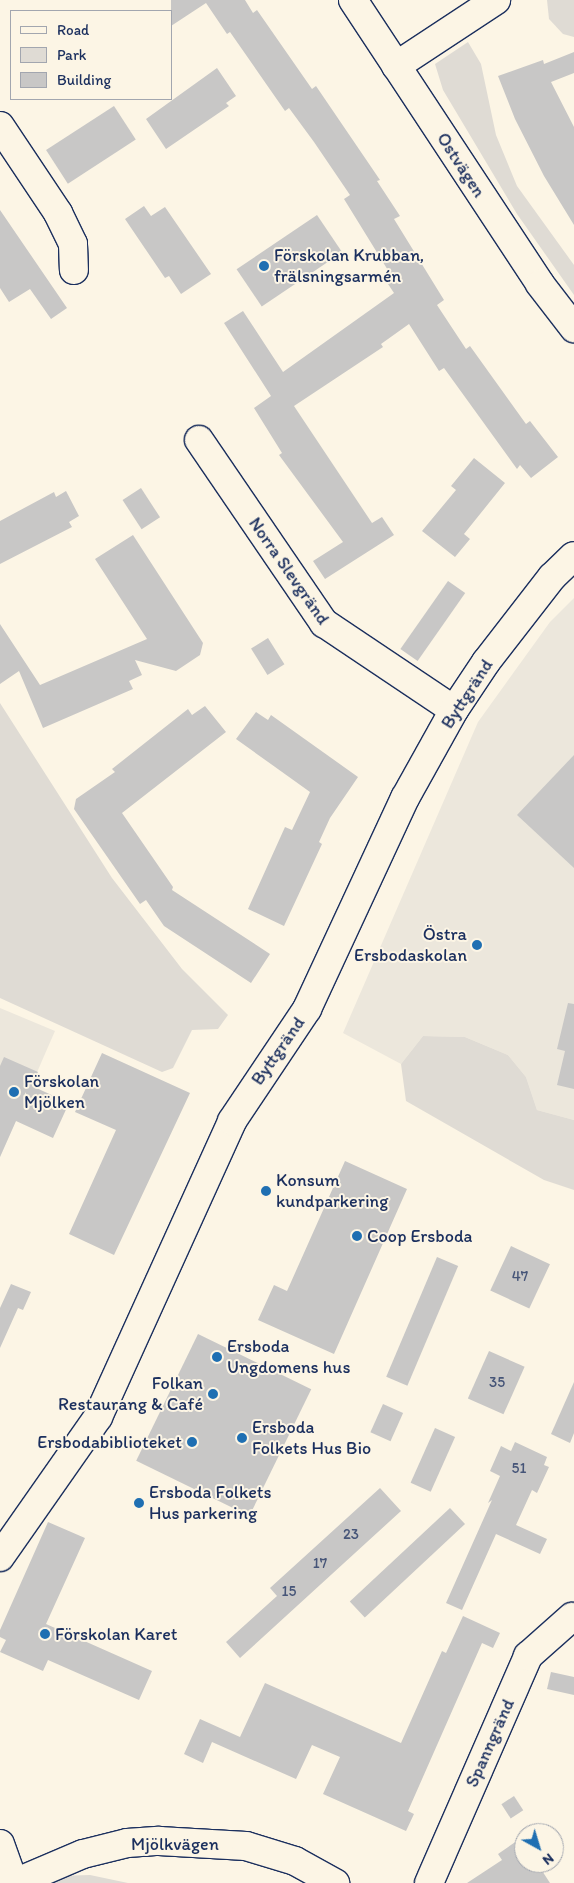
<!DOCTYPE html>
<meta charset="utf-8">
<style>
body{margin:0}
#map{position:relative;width:574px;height:1883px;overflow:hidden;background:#fcf5e5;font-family:Itim,sans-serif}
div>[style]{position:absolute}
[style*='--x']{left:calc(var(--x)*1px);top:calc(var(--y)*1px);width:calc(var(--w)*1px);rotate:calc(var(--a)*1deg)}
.built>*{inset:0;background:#ece7dc}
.green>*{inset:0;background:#dfdbd4}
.building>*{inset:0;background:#c8c7c6;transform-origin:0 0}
.roads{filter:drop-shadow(1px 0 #1b2f5e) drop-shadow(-1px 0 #1b2f5e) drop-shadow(0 1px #1b2f5e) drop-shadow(0 -1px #1b2f5e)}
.minor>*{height:28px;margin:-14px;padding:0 14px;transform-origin:14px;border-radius:14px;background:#fcf5e5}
.dots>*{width:14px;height:14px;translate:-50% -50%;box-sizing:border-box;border:2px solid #fcf5e5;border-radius:50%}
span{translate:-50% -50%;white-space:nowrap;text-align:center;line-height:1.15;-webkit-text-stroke:4px #fcf5e5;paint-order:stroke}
.number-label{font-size:15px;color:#465578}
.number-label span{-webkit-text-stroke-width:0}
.street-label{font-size:18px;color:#1b2f5e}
.poi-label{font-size:18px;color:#1b2f5e}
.left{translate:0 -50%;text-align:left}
.right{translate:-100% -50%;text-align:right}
.legend{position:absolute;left:10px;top:10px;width:162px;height:90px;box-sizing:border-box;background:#fcf5e5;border:1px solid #a2a6af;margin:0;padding:6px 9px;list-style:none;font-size:15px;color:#1b2f5e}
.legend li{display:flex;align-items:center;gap:10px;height:25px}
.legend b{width:25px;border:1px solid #a2a6af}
.north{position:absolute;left:514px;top:1823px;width:50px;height:50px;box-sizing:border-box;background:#fcf5e5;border:1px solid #a2a6af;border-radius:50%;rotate:141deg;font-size:14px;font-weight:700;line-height:20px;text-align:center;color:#1b2f5e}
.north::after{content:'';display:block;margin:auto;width:18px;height:22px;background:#1f6fb2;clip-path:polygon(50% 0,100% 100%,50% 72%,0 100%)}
</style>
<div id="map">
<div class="built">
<div style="clip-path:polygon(574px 598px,574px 1120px,537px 1110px,526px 1077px,508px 1055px,465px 1037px,423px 1036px,401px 1064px,343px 1033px,478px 722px,550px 622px)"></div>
<div style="clip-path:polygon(0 1008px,55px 1031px,0 1157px)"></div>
</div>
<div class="green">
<div style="clip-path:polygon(547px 0,574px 0,574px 37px,563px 34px,549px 19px)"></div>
<div style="clip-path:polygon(468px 42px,481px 64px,496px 135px,517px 186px,574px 265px,574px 295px,517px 214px,443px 90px,435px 64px)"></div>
<div style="clip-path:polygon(0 703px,112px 878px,182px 969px,228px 1015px,218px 1029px,192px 1030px,173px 1068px,162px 1072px,0 998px)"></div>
<div style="clip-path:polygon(423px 1036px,465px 1037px,508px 1055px,526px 1077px,537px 1110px,574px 1120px,574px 1190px,544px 1180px,406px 1101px,401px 1064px)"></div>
<div style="clip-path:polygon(90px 1875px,128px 1883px,42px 1883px,57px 1876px)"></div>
</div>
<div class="building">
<div style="clip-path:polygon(171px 0,245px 0,253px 13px,257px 10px,312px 89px,316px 86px,380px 180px,377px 181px,400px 216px,394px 219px,444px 300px,437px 305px,466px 349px,470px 346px,526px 424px,530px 421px,558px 457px,531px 478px,520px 465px,517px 469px,444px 368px,439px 371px,409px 324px,381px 344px,383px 347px,294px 406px,372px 523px,382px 517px,394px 535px,325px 579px,313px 561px,343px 542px,279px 455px,282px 453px,254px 408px,271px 396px,224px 323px,243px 311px,283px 372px,394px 293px,388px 284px,394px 280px,344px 199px,350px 195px,314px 142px,289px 108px,285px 111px,230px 32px,227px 34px,206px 3px,171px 26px)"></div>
<div style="clip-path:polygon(574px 52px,574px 73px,551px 82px,574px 127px,574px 225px,544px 176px,515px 119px,498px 76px,543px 60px,544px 64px)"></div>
<div style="clip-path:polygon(217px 68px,236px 96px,226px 103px,229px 106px,166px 149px,146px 119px)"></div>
<div style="left:114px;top:106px;width:40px;height:81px;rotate:57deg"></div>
<div style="clip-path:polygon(144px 206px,151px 216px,165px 207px,211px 274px,181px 294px,169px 276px,165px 278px,125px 219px)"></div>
<div style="clip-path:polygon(0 210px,67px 308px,51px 319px,30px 289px,9px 302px,0 288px)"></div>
<div style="left:317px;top:215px;width:45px;height:97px;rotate:56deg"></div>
<div style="clip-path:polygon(474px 458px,505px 483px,464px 534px,470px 539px,455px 557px,422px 531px,456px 490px,451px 486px)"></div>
<div style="left:141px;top:488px;width:35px;height:22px;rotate:57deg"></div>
<div style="clip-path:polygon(66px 491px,79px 516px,69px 522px,72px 527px,0 564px,0 521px,54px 492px,56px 497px)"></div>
<div style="clip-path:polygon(133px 535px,203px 643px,200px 655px,176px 671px,135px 660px,142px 675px,129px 681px,133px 689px,43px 728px,19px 671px,0 684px,0 624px,40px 685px,147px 639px,95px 559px)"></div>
<div style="left:448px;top:581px;width:21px;height:83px;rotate:35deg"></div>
<div style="left:268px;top:638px;width:31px;height:20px;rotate:58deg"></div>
<div style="clip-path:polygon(205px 706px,226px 732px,122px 813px,173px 887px,172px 890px,270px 954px,251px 983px,164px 926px,146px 900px,140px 904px,74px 809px,76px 799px,115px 772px,112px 769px,188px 709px,192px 715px)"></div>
<div style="clip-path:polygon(256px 712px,268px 720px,271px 715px,358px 777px,330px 818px,319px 842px,322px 844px,284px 926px,248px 909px,285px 827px,292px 830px,310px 792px,236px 739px)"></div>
<div style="clip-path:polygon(574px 755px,574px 868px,517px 815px)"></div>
<div style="clip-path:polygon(568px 1003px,574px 1004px,574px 1089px,557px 1085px,565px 1051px,557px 1049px)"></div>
<div style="clip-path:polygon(102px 1053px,190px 1093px,114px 1255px,69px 1234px,116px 1130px,75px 1112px)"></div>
<div style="clip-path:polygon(4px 1057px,38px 1072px,32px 1086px,69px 1103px,53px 1138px,16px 1121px,0 1157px,0 1066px)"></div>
<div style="clip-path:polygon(345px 1161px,407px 1189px,334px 1354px,258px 1320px,274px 1285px,287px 1291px)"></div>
<div style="left:511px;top:1246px;width:43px;height:49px;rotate:25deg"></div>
<div style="left:437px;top:1257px;width:23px;height:130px;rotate:23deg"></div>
<div style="clip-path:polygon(11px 1284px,31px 1292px,23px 1310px,18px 1308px,0 1348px,0 1308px)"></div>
<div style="left:198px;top:1334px;width:126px;height:141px;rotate:26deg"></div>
<div style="left:489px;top:1351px;width:39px;height:52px;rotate:24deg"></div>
<div style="clip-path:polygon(574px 1382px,574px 1433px,570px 1443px,551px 1434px)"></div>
<div style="left:383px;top:1404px;width:22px;height:31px;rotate:24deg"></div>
<div style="left:435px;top:1428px;width:22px;height:60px;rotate:24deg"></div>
<div style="clip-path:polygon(515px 1442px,547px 1457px,544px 1465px,549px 1467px,537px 1493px,532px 1490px,516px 1525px,547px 1539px,540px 1554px,496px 1534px,462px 1610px,446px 1603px,492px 1500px,488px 1503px,500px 1476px,490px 1471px,501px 1446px,511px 1451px)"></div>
<div style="clip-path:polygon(380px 1488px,401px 1511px,240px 1658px,226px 1642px,277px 1596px,270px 1588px)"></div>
<div style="left:450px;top:1508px;width:22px;height:137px;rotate:47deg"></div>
<div style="clip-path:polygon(48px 1522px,85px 1538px,46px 1624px,152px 1671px,139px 1700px,48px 1660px,43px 1671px,0 1652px,6px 1640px,0 1637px,0 1630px)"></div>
<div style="clip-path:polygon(463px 1616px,500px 1633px,493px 1648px,482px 1643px,408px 1811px,414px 1814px,406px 1831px,323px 1794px,340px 1757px,312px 1745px,296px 1779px,212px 1742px,203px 1763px,184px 1754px,200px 1719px,240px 1737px,265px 1683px,401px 1743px,442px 1651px,446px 1653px)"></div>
<div style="clip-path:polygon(551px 1672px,574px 1677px,574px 1695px,547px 1689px)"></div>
<div style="left:514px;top:1796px;width:17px;height:15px;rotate:57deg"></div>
<div style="clip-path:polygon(524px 1836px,524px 1863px,537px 1863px,550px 1883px,467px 1883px,502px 1860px,498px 1854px)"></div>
</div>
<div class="roads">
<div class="minor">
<div style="--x:353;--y:0;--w:340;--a:56.6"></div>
<div style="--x:540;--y:284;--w:56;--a:52.3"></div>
<div style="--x:396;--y:66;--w:120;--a:-33.4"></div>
<div style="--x:0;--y:126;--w:105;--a:56.3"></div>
<div style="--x:58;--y:213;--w:34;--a:64"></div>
<div style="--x:73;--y:244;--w:26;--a:88"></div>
<div style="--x:199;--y:440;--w:222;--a:55.7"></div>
<div style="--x:324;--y:623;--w:156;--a:33.8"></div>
<div style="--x:0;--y:1557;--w:171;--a:-55"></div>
<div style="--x:98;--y:1417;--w:325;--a:-65.6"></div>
<div style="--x:232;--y:1121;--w:135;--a:-56.2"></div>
<div style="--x:307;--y:1009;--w:233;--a:-65.1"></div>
<div style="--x:405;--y:798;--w:101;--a:-60.9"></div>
<div style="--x:454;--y:710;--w:58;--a:-56.3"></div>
<div style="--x:486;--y:662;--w:108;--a:-52.2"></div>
<div style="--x:552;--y:577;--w:30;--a:-44"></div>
<div style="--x:0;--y:1844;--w:41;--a:70.3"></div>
<div style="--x:15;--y:1883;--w:74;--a:-23.1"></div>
<div style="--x:83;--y:1854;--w:45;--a:-14"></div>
<div style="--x:127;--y:1843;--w:32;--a:-4"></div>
<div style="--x:159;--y:1841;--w:87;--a:3.3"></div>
<div style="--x:246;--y:1846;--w:51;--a:17"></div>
<div style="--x:295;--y:1861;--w:46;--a:28.8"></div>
<div style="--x:429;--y:1883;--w:248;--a:-66.4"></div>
<div style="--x:528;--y:1656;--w:59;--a:-41.6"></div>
</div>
</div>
<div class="dots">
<div style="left:264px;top:266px;background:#1f6fb2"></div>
<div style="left:477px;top:945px;background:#1f6fb2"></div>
<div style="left:14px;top:1092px;background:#1f6fb2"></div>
<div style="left:266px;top:1191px;background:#1f6fb2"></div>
<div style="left:357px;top:1236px;background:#1f6fb2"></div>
<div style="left:217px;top:1357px;background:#1f6fb2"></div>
<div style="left:213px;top:1394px;background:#1f6fb2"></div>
<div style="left:242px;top:1438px;background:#1f6fb2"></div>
<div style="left:192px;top:1442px;background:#1f6fb2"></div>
<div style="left:139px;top:1503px;background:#1f6fb2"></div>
<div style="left:45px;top:1634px;background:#1f6fb2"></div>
</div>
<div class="number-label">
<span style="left:520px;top:1277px">47</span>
<span style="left:497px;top:1383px">35</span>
<span style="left:519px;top:1469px">51</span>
<span style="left:351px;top:1535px">23</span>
<span style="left:320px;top:1564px">17</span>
<span style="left:289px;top:1592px">15</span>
</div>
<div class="street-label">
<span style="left:461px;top:165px;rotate:57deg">Ostvägen</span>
<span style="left:289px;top:571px;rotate:55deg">Norra Slevgränd</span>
<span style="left:467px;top:694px;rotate:-57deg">Byttgränd</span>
<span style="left:278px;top:1051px;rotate:-55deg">Byttgränd</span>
<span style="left:490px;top:1743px;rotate:-66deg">Spanngränd</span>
<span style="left:175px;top:1844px">Mjölkvägen</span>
</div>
<div class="poi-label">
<span class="left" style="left:274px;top:266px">Förskolan Krubban,<br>frälsningsarmén</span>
<span class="right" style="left:467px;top:945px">Östra<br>Ersbodaskolan</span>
<span class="left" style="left:24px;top:1092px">Förskolan<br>Mjölken</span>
<span class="left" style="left:276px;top:1191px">Konsum<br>kundparkering</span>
<span class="left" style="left:367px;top:1236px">Coop Ersboda</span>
<span class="left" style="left:227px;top:1357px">Ersboda<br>Ungdomens hus</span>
<span class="right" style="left:203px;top:1394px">Folkan<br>Restaurang &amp; Café</span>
<span class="left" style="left:252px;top:1438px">Ersboda<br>Folkets Hus Bio</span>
<span class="right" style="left:182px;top:1442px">Ersbodabiblioteket</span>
<span class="left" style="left:149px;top:1503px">Ersboda Folkets<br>Hus parkering</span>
<span class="left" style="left:55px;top:1634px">Förskolan Karet</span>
</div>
<ul class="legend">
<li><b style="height:6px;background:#fcf5e5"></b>Road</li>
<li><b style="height:14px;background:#dfdbd4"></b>Park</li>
<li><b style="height:14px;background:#c8c7c6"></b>Building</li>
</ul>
<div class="north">N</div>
</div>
